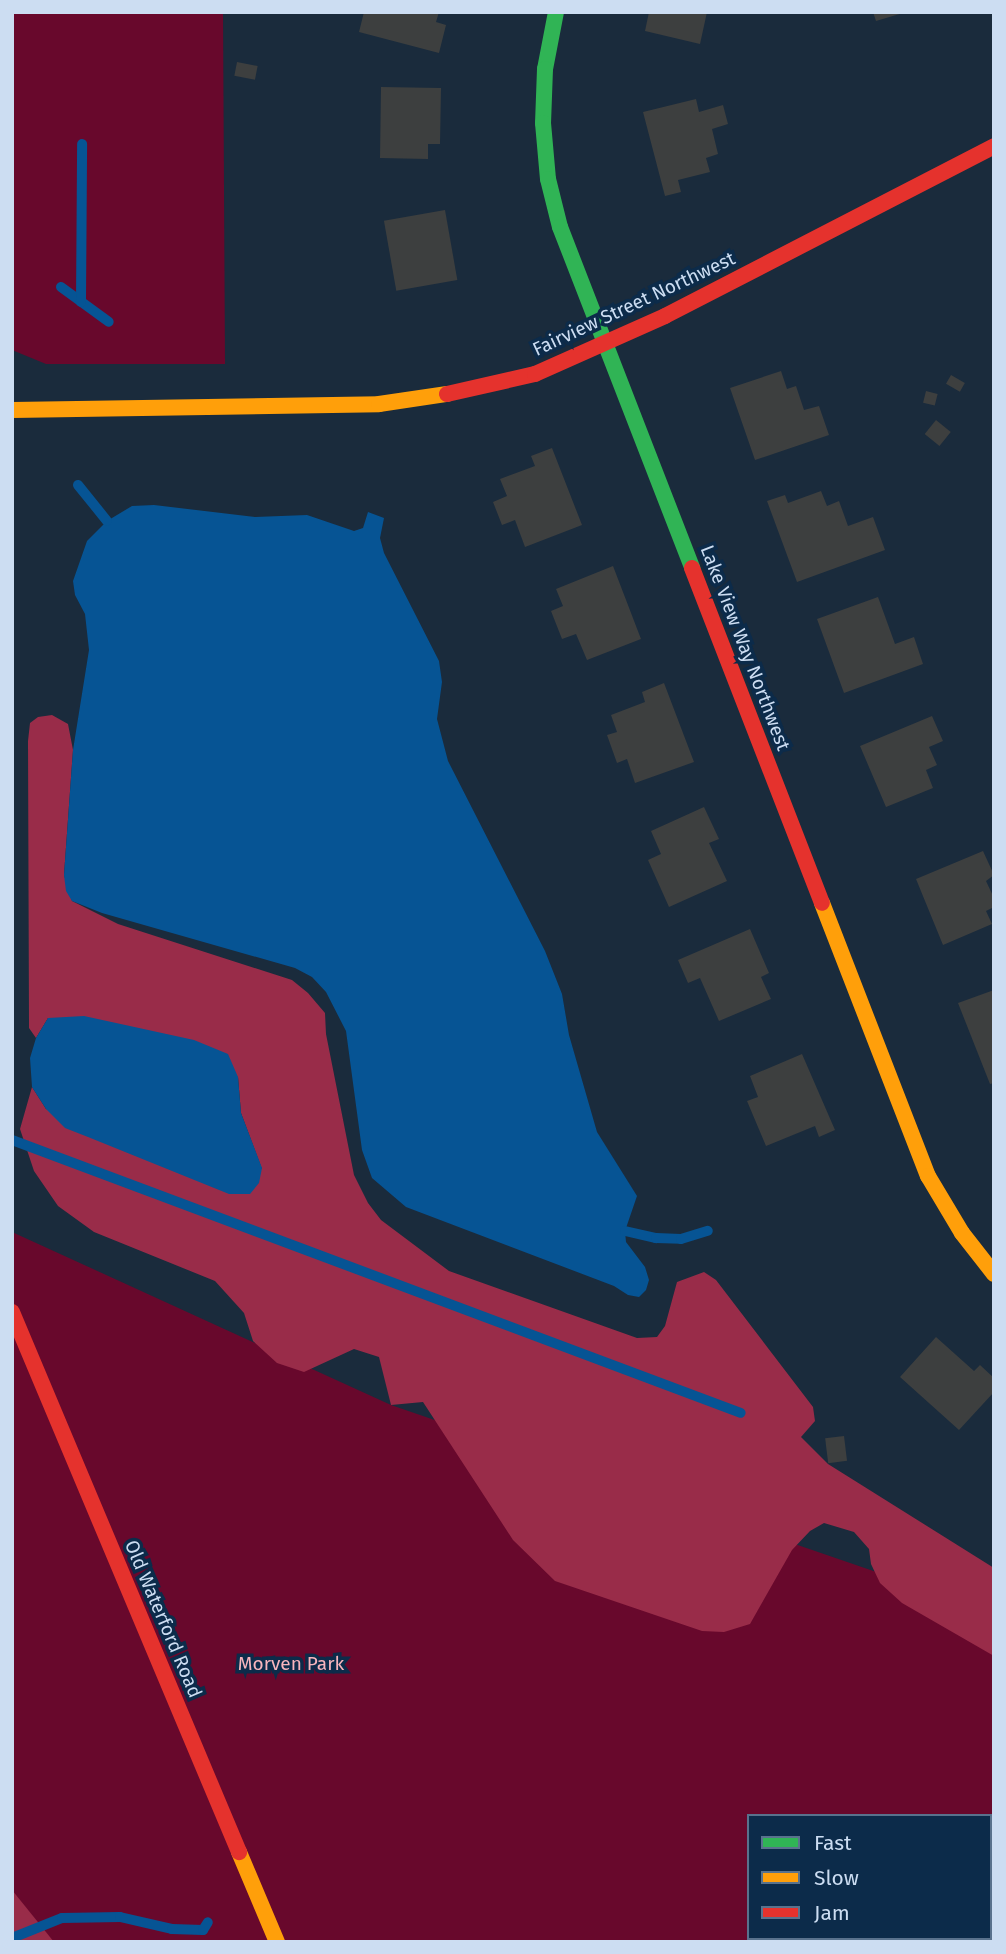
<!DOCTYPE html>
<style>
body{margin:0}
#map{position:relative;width:1006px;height:1954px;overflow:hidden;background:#1a2b3c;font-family:"Fira Sans",sans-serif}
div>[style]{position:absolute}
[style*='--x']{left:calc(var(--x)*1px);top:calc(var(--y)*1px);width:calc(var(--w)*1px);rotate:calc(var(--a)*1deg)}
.green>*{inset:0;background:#68082c}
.forest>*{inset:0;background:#992c49}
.water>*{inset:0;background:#065494}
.stream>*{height:10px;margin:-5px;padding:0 5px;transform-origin:5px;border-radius:5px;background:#065494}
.building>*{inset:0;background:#3d3f3f;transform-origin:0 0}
.fast>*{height:16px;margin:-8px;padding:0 8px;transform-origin:8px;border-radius:8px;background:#30b455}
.slow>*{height:16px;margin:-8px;padding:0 8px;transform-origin:8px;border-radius:8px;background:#ff9f0a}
.jam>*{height:16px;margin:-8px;padding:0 8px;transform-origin:8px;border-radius:8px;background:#e5322d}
span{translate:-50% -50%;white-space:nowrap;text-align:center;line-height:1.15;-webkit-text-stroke:7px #0c2b4a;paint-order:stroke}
.street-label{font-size:19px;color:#ccddf2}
.park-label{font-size:19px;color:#f8b5bd}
.frame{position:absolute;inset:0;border:14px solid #ccddf2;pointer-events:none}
.legend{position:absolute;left:747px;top:1814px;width:245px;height:126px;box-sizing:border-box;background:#0c2b4a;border:2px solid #59728d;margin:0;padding:9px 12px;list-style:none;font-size:21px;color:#ccddf2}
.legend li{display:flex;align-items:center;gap:14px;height:35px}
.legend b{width:35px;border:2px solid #59728d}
</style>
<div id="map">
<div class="green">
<div style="clip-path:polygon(12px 12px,223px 12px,225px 364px,46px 364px,12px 350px)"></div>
<div style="clip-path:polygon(evenodd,12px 1232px,391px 1405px,920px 1587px,994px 1625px,994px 1942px,12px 1942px,12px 1232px,749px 1816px,990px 1816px,990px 1938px,749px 1938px,749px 1816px)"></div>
</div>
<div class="forest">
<div style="clip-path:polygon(52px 715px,68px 724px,73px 750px,64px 875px,72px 901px,118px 924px,292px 980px,308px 993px,325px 1013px,326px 1034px,354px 1175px,368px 1203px,381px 1220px,449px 1271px,637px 1338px,657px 1337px,665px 1326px,677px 1282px,704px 1272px,716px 1280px,813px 1407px,815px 1421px,801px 1437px,828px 1464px,994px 1568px,994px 1656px,902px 1603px,880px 1583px,871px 1564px,869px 1549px,854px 1532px,824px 1523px,810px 1531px,792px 1550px,750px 1624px,724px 1632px,702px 1631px,555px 1581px,513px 1540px,423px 1402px,391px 1405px,379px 1357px,354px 1349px,304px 1372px,277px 1363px,253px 1341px,244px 1313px,215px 1281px,94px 1232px,58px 1206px,34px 1171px,20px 1129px,32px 1087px,46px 1109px,262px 1169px,241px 1113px,238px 1077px,48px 1018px,36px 1038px,29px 1028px,28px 741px,30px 723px,38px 717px)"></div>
<div style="clip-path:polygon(12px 1890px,54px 1942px,12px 1942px)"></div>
</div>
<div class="water">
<div style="clip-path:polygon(154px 505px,255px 517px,307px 515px,354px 531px,363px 528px,368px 512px,384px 518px,380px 538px,384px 553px,439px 661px,442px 682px,437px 719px,448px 761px,545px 951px,562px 994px,569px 1035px,597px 1132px,637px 1196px,625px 1231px,626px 1242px,645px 1267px,649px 1280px,646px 1290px,639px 1297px,628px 1295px,614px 1286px,406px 1207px,372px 1178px,362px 1150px,346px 1031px,326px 992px,312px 977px,295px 968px,102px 913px,72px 901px,66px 891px,64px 875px,73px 750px,89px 650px,85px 614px,75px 595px,73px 581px,87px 541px,107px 521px,132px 506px)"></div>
<div style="clip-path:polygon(84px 1016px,194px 1040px,228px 1054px,238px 1077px,241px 1113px,262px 1168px,259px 1183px,250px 1194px,229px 1194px,88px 1137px,65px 1128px,46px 1109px,32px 1087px,30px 1058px,36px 1038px,48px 1018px)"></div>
</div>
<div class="stream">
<div style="--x:61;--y:287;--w:59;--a:36.1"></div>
<div style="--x:81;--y:302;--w:158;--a:-89.6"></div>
<div style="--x:78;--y:485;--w:46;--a:51.1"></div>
<div style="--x:12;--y:1140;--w:778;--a:20.53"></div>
<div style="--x:625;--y:1231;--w:32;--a:13"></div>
<div style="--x:656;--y:1238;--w:25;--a:2"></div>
<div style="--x:681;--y:1239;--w:28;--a:-17"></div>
<div style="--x:12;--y:1938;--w:54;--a:-21.8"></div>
<div style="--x:62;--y:1918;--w:58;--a:-1"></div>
<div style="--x:120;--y:1917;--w:53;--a:13"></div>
<div style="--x:172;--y:1929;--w:31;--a:2"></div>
<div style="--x:203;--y:1930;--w:9;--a:-58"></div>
</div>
<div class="building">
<div style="clip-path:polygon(364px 12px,439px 12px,436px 22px,446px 25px,439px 53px,359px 32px)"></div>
<div style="clip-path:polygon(649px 12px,707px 12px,700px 44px,645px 31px)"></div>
<div style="clip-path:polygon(873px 12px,903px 12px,903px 13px,876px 21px)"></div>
<div style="left:237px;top:62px;width:21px;height:14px;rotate:11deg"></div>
<div style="clip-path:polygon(381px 87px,441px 88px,440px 144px,428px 144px,428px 159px,380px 158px)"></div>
<div style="clip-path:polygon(696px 99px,699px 112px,723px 105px,728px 124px,712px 129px,718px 154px,706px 158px,710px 172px,678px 180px,681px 192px,665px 196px,643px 112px)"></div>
<div style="left:445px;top:210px;width:71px;height:62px;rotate:80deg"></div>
<div style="clip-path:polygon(781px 371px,787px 389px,796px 386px,804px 410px,819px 406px,829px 435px,755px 460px,730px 388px)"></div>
<div style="left:951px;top:375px;width:16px;height:10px;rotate:30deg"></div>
<div style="left:926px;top:391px;width:12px;height:12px;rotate:14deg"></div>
<div style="left:936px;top:420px;width:19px;height:18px;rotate:39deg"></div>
<div style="clip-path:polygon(552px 448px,582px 525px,525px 547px,515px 520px,502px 525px,493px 502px,507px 496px,500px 479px,535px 466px,531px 456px)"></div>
<div style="clip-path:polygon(821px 491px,827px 506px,839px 501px,848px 526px,873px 517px,885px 550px,797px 582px,767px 501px,785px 495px,788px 503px)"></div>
<div style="clip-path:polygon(613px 566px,641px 639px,587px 660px,576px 634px,562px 639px,551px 611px,563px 606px,556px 589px)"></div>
<div style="clip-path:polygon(878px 597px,895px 644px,914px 637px,923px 664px,844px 693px,817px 619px)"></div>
<div style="clip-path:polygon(664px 683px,694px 762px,635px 783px,627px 759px,617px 763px,607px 735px,617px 732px,611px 715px,645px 702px,642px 692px)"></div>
<div style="clip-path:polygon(932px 716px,943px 741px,929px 747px,937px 765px,926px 770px,933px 788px,886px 807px,860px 746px)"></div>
<div style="clip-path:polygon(704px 807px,719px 839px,709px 843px,727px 881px,669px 907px,648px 860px,661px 854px,651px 831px)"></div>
<div style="clip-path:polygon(983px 851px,994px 875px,986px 881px,994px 898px,994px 907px,986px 911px,992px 924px,943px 945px,916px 879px)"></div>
<div style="clip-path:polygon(750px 929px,769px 973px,761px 977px,771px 999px,719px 1021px,700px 978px,688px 983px,678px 960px)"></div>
<div style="clip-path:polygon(994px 990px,994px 1083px,990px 1084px,958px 1003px)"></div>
<div style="clip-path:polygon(802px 1054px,835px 1130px,819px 1137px,815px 1126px,766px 1146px,747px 1101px,758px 1097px,750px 1076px)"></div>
<div style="clip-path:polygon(936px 1337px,974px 1371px,980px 1365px,994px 1378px,994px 1392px,959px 1430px,900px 1377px)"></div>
<div style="left:844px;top:1436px;width:25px;height:19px;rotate:83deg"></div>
</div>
<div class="fast">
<div style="--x:556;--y:12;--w:58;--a:100.9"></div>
<div style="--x:545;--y:69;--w:54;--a:92.1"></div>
<div style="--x:543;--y:123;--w:56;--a:84.9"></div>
<div style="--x:548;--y:179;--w:49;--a:76"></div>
<div style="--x:560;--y:227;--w:366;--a:68.8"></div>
</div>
<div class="slow">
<div style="--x:12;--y:410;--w:367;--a:-0.9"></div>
<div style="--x:379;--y:404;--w:69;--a:-8.4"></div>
<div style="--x:822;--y:903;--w:293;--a:68.8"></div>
<div style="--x:928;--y:1176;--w:66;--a:59.2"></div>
<div style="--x:962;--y:1233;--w:52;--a:52"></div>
<div style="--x:239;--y:1852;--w:98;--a:67.1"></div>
</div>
<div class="jam">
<div style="--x:447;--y:394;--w:90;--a:-12.8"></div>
<div style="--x:535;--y:374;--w:142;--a:-24"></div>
<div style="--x:665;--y:316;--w:370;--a:-27.3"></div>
<div style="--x:692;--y:568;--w:359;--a:68.8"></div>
<div style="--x:12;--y:1312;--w:586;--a:67.2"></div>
</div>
<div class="street-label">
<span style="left:634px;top:304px;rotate:-25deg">Fairview Street Northwest</span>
<span style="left:745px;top:648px;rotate:69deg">Lake View Way Northwest</span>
<span style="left:163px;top:1619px;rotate:67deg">Old Waterford Road</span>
</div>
<div class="park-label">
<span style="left:291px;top:1664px">Morven Park</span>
</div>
<div class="frame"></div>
<ul class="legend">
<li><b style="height:9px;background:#30b455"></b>Fast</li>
<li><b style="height:9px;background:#ff9f0a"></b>Slow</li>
<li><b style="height:9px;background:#e5322d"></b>Jam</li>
</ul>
</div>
